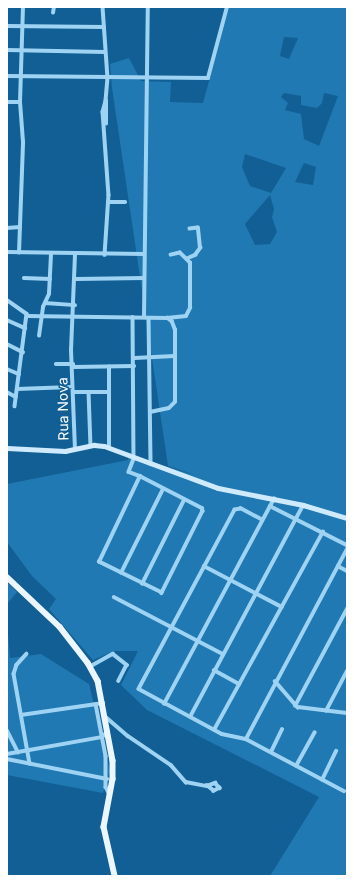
<!DOCTYPE html>
<style>
body{margin:0}
#map{position:relative;width:354px;height:883px;overflow:hidden;background:#115f94;font-family:Inter,sans-serif}
div>[style]{position:absolute}
[style*='--x']{left:calc(var(--x)*1px);top:calc(var(--y)*1px);width:calc(var(--w)*1px);rotate:calc(var(--a)*1deg)}
.green>*{inset:0;background:#2079b2}
.street>*{height:3.5px;margin:-1.75px;padding:0 1.75px;transform-origin:1.75px;border-radius:1.75px;background:#9fd3f3}
.secondary>*{height:5px;margin:-2.5px;padding:0 2.5px;transform-origin:2.5px;border-radius:2.5px;background:#cfeafd}
.primary>*{height:5.5px;margin:-2.75px;padding:0 2.75px;transform-origin:2.75px;border-radius:2.75px;background:#ecf6ff}
span{translate:-50% -50%;white-space:nowrap;text-align:center;line-height:1.15;-webkit-text-stroke:3px #115f94;paint-order:stroke}
.street-label{font-size:14px;color:#fff}
.frame{position:absolute;inset:0;border:8px solid #fff;pointer-events:none}
</style>
<div id="map">
<div class="green">
<div style="clip-path:polygon(evenodd,229px 7px,347px 7px,347px 876px,270px 876px,319px 797px,147px 710px,121px 685px,138px 651px,114px 651px,93px 660px,49px 609px,56px 599px,32px 576px,7px 542px,7px 484px,128px 460px,129px 456px,198px 476px,168px 466px,112px 88px,110px 64px,129px 58px,141px 81px,171px 82px,170px 102px,203px 103px,229px 7px,284px 37px,298px 38px,289px 59px,280px 56px,284px 37px,229px 7px,284px 93px,301px 96px,301px 105px,317px 108px,322px 103px,324px 93px,338px 96px,319px 146px,304px 139px,301px 114px,285px 110px,288px 103px,281px 97px,284px 93px,229px 7px,245px 154px,286px 168px,271px 193px,250px 186px,242px 167px,245px 154px,229px 7px,304px 163px,316px 167px,313px 185px,295px 182px,304px 163px,229px 7px,270px 195px,274px 209px,272px 217px,277px 232px,270px 244px,255px 245px,245px 224px,270px 195px)"></div>
<div style="clip-path:polygon(7px 582px,17px 592px,7px 604px)"></div>
<div style="clip-path:polygon(7px 622px,10px 658px,41px 654px,89px 684px,110px 771px,103px 793px,7px 775px)"></div>
</div>
<div class="street">
<div style="--x:103;--y:7;--w:71;--a:86"></div>
<div style="--x:108;--y:78;--w:23;--a:95"></div>
<div style="--x:106;--y:101;--w:11;--a:105"></div>
<div style="--x:103;--y:112;--w:83;--a:85.9"></div>
<div style="--x:109;--y:195;--w:60;--a:93.8"></div>
<div style="--x:53;--y:13;--w:6;--a:-81"></div>
<div style="--x:7;--y:26;--w:97;--a:0.6"></div>
<div style="--x:7;--y:50;--w:98;--a:1.2"></div>
<div style="--x:7;--y:76;--w:201;--a:0.6"></div>
<div style="--x:208;--y:78;--w:73;--a:-75"></div>
<div style="--x:7;--y:102;--w:13;--a:0"></div>
<div style="--x:106;--y:124;--w:23;--a:-90"></div>
<div style="--x:108;--y:202;--w:17;--a:0"></div>
<div style="--x:7;--y:228;--w:13;--a:-4"></div>
<div style="--x:7;--y:252;--w:137;--a:0.8"></div>
<div style="--x:19;--y:253;--w:111;--a:-87.9"></div>
<div style="--x:23;--y:142;--w:40;--a:-94.3"></div>
<div style="--x:20;--y:102;--w:95;--a:-88.2"></div>
<div style="--x:188;--y:258;--w:8;--a:-23"></div>
<div style="--x:195;--y:255;--w:9;--a:-54"></div>
<div style="--x:200;--y:248;--w:20;--a:-96"></div>
<div style="--x:198;--y:228;--w:8;--a:173"></div>
<div style="--x:24;--y:278;--w:26;--a:2"></div>
<div style="--x:76;--y:279;--w:68;--a:-0.8"></div>
<div style="--x:7;--y:300;--w:24;--a:35"></div>
<div style="--x:27;--y:314;--w:93;--a:97.4"></div>
<div style="--x:45;--y:303;--w:30;--a:4"></div>
<div style="--x:27;--y:316;--w:140;--a:0.8"></div>
<div style="--x:167;--y:318;--w:19;--a:-6"></div>
<div style="--x:186;--y:316;--w:9;--a:-63"></div>
<div style="--x:190;--y:308;--w:45;--a:-90"></div>
<div style="--x:190;--y:263;--w:14;--a:-135"></div>
<div style="--x:180;--y:253;--w:9;--a:167"></div>
<div style="--x:133;--y:317;--w:142;--a:89.6"></div>
<div style="--x:134;--y:459;--w:14;--a:111"></div>
<div style="--x:129;--y:472;--w:12;--a:20"></div>
<div style="--x:140;--y:476;--w:70;--a:27.3"></div>
<div style="--x:202;--y:508;--w:3;--a:72"></div>
<div style="--x:203;--y:511;--w:92;--a:116.6"></div>
<div style="--x:162;--y:593;--w:70;--a:-153.8"></div>
<div style="--x:99;--y:562;--w:95;--a:-64.5"></div>
<div style="--x:144;--y:317;--w:310;--a:-89.3"></div>
<div style="--x:149;--y:318;--w:146;--a:89.2"></div>
<div style="--x:7;--y:320;--w:20;--a:24"></div>
<div style="--x:39;--y:336;--w:29;--a:-82"></div>
<div style="--x:43;--y:307;--w:14;--a:-65"></div>
<div style="--x:49;--y:294;--w:40;--a:-87.1"></div>
<div style="--x:7;--y:344;--w:18;--a:27"></div>
<div style="--x:135;--y:358;--w:39;--a:-3"></div>
<div style="--x:56;--y:364;--w:17;--a:0"></div>
<div style="--x:74;--y:367;--w:60;--a:-1"></div>
<div style="--x:7;--y:369;--w:13;--a:23"></div>
<div style="--x:17;--y:389;--w:55;--a:-2.1"></div>
<div style="--x:7;--y:392;--w:10;--a:29"></div>
<div style="--x:73;--y:392;--w:36;--a:0"></div>
<div style="--x:89;--y:392;--w:54;--a:87.9"></div>
<div style="--x:150;--y:412;--w:19;--a:-12"></div>
<div style="--x:169;--y:408;--w:8;--a:-45"></div>
<div style="--x:175;--y:402;--w:72;--a:-90"></div>
<div style="--x:175;--y:330;--w:9;--a:-111"></div>
<div style="--x:172;--y:322;--w:6;--a:-141"></div>
<div style="--x:109;--y:448;--w:81;--a:-90"></div>
<div style="--x:75;--y:450;--w:100;--a:-92.3"></div>
<div style="--x:71;--y:350;--w:95;--a:-87.6"></div>
<div style="--x:270;--y:506;--w:86;--a:26.9"></div>
<div style="--x:262;--y:520;--w:24;--a:-152"></div>
<div style="--x:241;--y:509;--w:6;--a:171"></div>
<div style="--x:235;--y:510;--w:203;--a:118.2"></div>
<div style="--x:139;--y:689;--w:94;--a:28.5"></div>
<div style="--x:222;--y:734;--w:25;--a:12"></div>
<div style="--x:246;--y:739;--w:111;--a:28"></div>
<div style="--x:204;--y:566;--w:88;--a:27.7"></div>
<div style="--x:338;--y:566;--w:10;--a:29"></div>
<div style="--x:121;--y:573;--w:94;--a:-63.4"></div>
<div style="--x:142;--y:584;--w:94;--a:-63.4"></div>
<div style="--x:114;--y:597;--w:123;--a:27.6"></div>
<div style="--x:27;--y:654;--w:15;--a:132"></div>
<div style="--x:17;--y:665;--w:9;--a:108"></div>
<div style="--x:14;--y:674;--w:91;--a:79.9"></div>
<div style="--x:91;--y:666;--w:25;--a:-29"></div>
<div style="--x:113;--y:654;--w:18;--a:38"></div>
<div style="--x:127;--y:665;--w:18;--a:117"></div>
<div style="--x:214;--y:670;--w:29;--a:29"></div>
<div style="--x:275;--y:681;--w:35;--a:49"></div>
<div style="--x:298;--y:707;--w:49;--a:7"></div>
<div style="--x:96;--y:704;--w:53;--a:79.1"></div>
<div style="--x:106;--y:756;--w:31;--a:90"></div>
<div style="--x:106;--y:787;--w:7;--a:63"></div>
<div style="--x:164;--y:704;--w:233;--a:-61.8"></div>
<div style="--x:295;--y:706;--w:110;--a:-61.8"></div>
<div style="--x:326;--y:711;--w:45;--a:-62.3"></div>
<div style="--x:21;--y:715;--w:83;--a:-8.3"></div>
<div style="--x:106;--y:717;--w:29;--a:41"></div>
<div style="--x:128;--y:736;--w:52;--a:34"></div>
<div style="--x:171;--y:765;--w:23;--a:49"></div>
<div style="--x:186;--y:782;--w:21;--a:11"></div>
<div style="--x:207;--y:786;--w:9;--a:-21"></div>
<div style="--x:215;--y:783;--w:7;--a:45"></div>
<div style="--x:220;--y:788;--w:7;--a:153"></div>
<div style="--x:214;--y:791;--w:9;--a:-144"></div>
<div style="--x:190;--y:717;--w:240;--a:-61.9"></div>
<div style="--x:7;--y:730;--w:25;--a:63"></div>
<div style="--x:214;--y:730;--w:226;--a:-61.2"></div>
<div style="--x:246;--y:739;--w:215;--a:-62"></div>
<div style="--x:271;--y:752;--w:25;--a:-64"></div>
<div style="--x:7;--y:754;--w:97;--a:-10.1"></div>
<div style="--x:102;--y:737;--w:8;--a:-45"></div>
<div style="--x:7;--y:759;--w:102;--a:11.3"></div>
<div style="--x:296;--y:766;--w:38;--a:-61"></div>
<div style="--x:322;--y:780;--w:32;--a:-64"></div>
</div>
<div class="secondary">
<div style="--x:7;--y:448;--w:58;--a:3"></div>
<div style="--x:65;--y:451;--w:30;--a:-12"></div>
<div style="--x:94;--y:445;--w:10;--a:6"></div>
<div style="--x:104;--y:446;--w:121;--a:20.2"></div>
<div style="--x:218;--y:488;--w:87;--a:11.3"></div>
<div style="--x:303;--y:505;--w:46;--a:16.5"></div>
</div>
<div class="primary">
<div style="--x:7;--y:577;--w:73;--a:43.3"></div>
<div style="--x:60;--y:627;--w:46;--a:52.1"></div>
<div style="--x:88;--y:663;--w:21;--a:61"></div>
<div style="--x:98;--y:681;--w:81;--a:79.4"></div>
<div style="--x:113;--y:761;--w:18;--a:90"></div>
<div style="--x:113;--y:779;--w:49;--a:100.6"></div>
<div style="--x:104;--y:827;--w:50;--a:77.3"></div>
</div>
<div class="street-label">
<span style="left:63px;top:409px;rotate:-91deg">Rua Nova</span>
</div>
<div class="frame"></div>
</div>
